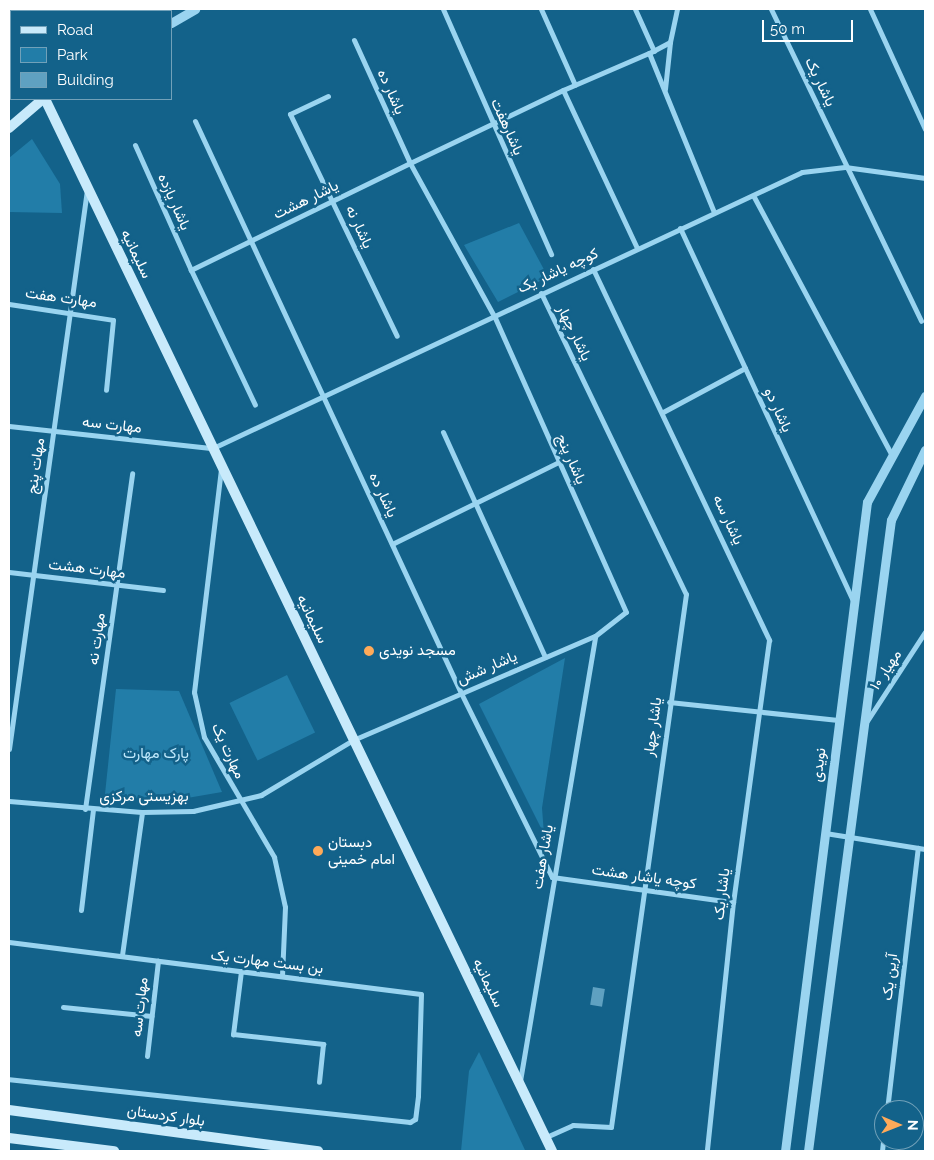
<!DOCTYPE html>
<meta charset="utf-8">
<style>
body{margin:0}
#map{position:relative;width:934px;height:1160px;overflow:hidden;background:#13628a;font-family:Raleway,Vazirmatn,sans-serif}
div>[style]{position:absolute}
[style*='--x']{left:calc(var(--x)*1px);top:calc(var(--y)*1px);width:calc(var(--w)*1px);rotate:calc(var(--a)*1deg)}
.green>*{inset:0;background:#227da8;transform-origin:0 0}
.building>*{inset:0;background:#5fa1c1;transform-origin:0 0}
.minor>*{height:5px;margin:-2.5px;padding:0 2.5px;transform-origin:2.5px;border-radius:2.5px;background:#9ad4f0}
.tertiary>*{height:9px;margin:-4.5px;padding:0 4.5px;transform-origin:4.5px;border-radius:4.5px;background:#9ad4f0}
.secondary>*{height:10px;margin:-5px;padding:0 5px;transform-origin:5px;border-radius:5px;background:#c8eafb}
.dots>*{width:14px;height:14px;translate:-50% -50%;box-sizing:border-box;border:2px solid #13628a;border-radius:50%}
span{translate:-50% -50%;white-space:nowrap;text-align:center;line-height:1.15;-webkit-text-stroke:5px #13628a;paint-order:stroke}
.street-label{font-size:15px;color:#fff}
.poi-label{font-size:15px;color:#fff}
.left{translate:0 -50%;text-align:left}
.park-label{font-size:15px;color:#c1e9fc}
.frame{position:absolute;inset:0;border:10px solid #fff;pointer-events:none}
.legend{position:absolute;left:10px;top:10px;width:162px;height:90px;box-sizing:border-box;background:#13628a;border:1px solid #71a1b9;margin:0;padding:6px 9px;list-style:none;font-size:15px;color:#fff}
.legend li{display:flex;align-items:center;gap:10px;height:25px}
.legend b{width:25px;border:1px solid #71a1b9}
.north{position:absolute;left:874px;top:1100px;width:50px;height:50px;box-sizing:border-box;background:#13628a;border:1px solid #71a1b9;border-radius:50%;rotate:91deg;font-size:14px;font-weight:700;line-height:20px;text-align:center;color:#fff}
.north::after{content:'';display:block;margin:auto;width:18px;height:22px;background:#ffaa59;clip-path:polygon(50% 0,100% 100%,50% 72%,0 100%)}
.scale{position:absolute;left:762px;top:20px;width:91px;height:22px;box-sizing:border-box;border:2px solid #fff;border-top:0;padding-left:6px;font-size:15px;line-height:18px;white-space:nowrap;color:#fff;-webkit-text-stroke:4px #13628a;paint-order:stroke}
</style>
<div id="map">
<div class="green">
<div style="clip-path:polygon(32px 139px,60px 184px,62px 213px,9px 212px,9px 158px)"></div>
<div style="clip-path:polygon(519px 223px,548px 277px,498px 302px,464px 245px)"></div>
<div style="clip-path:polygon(565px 658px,542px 808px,544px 834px,479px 704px)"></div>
<div style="left:287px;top:675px;width:64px;height:64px;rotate:64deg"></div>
<div style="clip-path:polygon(116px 689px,179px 691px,222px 792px,164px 802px,105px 794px)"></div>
<div style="clip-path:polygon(479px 1052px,525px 1150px,524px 1151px,461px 1151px,469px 1071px)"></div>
</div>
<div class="building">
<div style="left:593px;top:987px;width:12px;height:18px;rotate:9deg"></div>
</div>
<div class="minor">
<div style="--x:443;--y:9;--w:268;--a:66.2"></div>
<div style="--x:541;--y:9;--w:83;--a:65.9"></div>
<div style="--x:635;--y:9;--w:46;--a:65.7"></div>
<div style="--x:677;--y:9;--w:34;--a:102"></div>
<div style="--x:670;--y:42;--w:24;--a:152"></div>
<div style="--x:649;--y:53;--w:172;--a:67.8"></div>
<div style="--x:771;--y:9;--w:346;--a:64.3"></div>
<div style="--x:870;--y:9;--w:132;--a:65.4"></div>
<div style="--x:354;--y:40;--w:135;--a:65.5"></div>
<div style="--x:410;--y:163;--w:170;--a:-25.5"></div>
<div style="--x:665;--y:89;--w:47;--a:-83.9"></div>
<div style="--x:328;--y:96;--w:42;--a:154.7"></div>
<div style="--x:290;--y:114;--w:246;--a:64.3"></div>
<div style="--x:195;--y:121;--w:631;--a:65.06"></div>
<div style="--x:461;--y:693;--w:205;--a:63.7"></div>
<div style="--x:552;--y:877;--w:183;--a:7.9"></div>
<div style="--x:135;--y:145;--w:137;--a:65.9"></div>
<div style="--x:754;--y:197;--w:291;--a:61.9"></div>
<div style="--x:680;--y:228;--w:412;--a:65.1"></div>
<div style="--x:637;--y:248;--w:174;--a:-115.1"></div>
<div style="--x:563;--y:90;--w:94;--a:-23.3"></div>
<div style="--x:593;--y:269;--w:411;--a:64.6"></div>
<div style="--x:769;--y:640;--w:264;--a:97.8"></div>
<div style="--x:733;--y:902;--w:250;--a:96"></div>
<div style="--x:541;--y:293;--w:334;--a:64.3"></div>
<div style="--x:686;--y:594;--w:538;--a:98.01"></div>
<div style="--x:611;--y:1127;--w:38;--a:-177"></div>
<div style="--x:573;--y:1125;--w:30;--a:156"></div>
<div style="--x:9;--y:304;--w:105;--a:8.7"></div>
<div style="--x:113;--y:320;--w:70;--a:95.7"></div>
<div style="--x:663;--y:412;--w:93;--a:-28.2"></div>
<div style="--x:9;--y:426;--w:205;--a:6.2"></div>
<div style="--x:213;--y:448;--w:650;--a:-25.11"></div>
<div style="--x:802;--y:172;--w:43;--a:-6.6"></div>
<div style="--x:845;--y:167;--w:81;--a:7.8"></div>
<div style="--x:443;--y:432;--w:247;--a:65.6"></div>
<div style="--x:221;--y:469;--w:225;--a:96.9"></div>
<div style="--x:194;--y:692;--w:46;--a:77.5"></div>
<div style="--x:204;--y:737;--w:139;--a:59.7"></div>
<div style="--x:274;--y:857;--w:51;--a:77.6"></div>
<div style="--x:285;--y:907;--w:69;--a:92.5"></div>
<div style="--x:392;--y:544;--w:186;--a:-26.2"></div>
<div style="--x:9;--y:572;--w:155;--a:6.7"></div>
<div style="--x:669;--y:702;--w:170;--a:6.1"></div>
<div style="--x:867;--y:721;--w:106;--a:-56.9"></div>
<div style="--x:9;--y:749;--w:564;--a:-82.06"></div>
<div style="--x:9;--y:801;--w:133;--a:4.7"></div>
<div style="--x:142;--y:812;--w:51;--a:-1.1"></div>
<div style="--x:193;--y:811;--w:70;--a:-13.2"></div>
<div style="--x:261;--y:795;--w:107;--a:-30.9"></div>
<div style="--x:353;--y:740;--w:263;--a:-23.3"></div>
<div style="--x:595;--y:636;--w:39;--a:-38"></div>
<div style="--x:626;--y:612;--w:324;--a:-114"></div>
<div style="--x:494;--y:316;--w:175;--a:-118.8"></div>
<div style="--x:410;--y:163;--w:244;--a:154"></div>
<div style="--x:191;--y:270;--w:149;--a:64.6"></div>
<div style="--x:85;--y:809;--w:339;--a:-82"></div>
<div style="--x:825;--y:833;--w:101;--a:9.1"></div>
<div style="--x:81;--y:910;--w:101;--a:-83.2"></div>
<div style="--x:9;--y:942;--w:415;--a:7.2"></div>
<div style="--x:421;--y:994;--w:102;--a:91.7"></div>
<div style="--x:418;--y:1096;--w:23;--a:97"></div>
<div style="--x:415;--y:1119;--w:6;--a:149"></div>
<div style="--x:410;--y:1122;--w:403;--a:-173.9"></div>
<div style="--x:122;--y:955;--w:144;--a:-82"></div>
<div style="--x:241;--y:971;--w:64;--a:97.2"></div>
<div style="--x:233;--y:1034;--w:91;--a:6.3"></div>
<div style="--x:323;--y:1044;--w:38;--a:96"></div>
<div style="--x:63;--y:1007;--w:89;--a:5.8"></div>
<div style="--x:147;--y:1056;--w:96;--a:-83.4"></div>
<div style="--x:520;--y:1081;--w:451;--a:-80.4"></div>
<div style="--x:887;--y:1110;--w:264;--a:-83.3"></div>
<div style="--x:882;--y:1151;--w:18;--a:-84"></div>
</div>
<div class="tertiary">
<div style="--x:141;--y:11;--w:4;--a:-27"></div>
<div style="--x:171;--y:23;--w:28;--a:-30"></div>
<div style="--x:785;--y:1151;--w:654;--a:-82.8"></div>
<div style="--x:867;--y:502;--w:121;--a:-61.3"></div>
<div style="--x:808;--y:1151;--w:636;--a:-82.51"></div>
<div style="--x:891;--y:520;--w:78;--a:-64.1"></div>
</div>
<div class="secondary">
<div style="--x:9;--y:24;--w:6;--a:72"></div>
<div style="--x:9;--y:94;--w:3;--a:-45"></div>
<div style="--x:45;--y:99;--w:1168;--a:64.27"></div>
<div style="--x:9;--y:128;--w:45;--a:-40.5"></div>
<div style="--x:9;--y:1110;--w:312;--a:7.6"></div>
<div style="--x:9;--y:1138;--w:106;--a:7.1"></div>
</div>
<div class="dots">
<div style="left:369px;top:651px;background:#ffaa59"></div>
<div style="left:318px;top:851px;background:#ffaa59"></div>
</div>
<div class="street-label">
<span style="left:820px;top:82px;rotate:64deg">یاشار یک</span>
<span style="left:391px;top:92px;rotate:66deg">یاشار ده</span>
<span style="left:507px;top:127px;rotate:66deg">یاشارهفت</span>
<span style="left:306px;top:200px;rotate:-26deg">یاشار هشت</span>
<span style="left:174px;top:202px;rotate:66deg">یاشار یازده</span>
<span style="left:359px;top:227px;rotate:65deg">یاشار نه</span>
<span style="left:136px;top:254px;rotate:64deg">سلیمانیه</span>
<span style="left:558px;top:271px;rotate:-25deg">کوچه یاشار یک</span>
<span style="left:61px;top:298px;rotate:8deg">مهارت هفت</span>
<span style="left:574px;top:333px;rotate:64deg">یاشار چهار</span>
<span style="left:778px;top:410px;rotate:65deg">یاشار دو</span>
<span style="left:112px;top:425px;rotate:6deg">مهارت سه</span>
<span style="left:571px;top:459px;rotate:66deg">یاشار پنج</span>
<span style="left:36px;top:466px;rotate:-82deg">مهات پنج</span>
<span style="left:383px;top:495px;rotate:65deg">یاشار ده</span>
<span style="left:728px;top:520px;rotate:65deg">یاشار سه</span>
<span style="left:87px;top:569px;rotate:7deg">مهارت هشت</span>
<span style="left:312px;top:619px;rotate:64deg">سلیمانیه</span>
<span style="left:97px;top:639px;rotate:-82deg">مهارت نه</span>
<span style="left:487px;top:668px;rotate:-23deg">یاشار شش</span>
<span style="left:886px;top:670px;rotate:-57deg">مهیار ۱۰</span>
<span style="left:653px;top:727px;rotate:-82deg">یاشار چهار</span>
<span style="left:228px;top:751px;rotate:65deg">مهارت یک</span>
<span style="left:819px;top:765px;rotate:-83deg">نویدی</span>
<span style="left:144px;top:797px">بهزیستی مرکزی</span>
<span style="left:543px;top:857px;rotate:-80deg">یاشار هفت</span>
<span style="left:644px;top:877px;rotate:8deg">کوچه یاشار هشت</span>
<span style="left:722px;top:894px;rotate:-83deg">یاشار یک</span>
<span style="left:267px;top:962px;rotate:7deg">بن بست مهارت یک</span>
<span style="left:890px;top:977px;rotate:-83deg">آرین یک</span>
<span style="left:488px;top:983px;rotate:64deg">سلیمانیه</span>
<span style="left:140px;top:1007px;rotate:-84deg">مهارت سه</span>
<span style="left:166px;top:1116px;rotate:8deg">بلوار کردستان</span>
</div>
<div class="poi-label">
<span class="left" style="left:379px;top:651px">مسجد نویدی</span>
<span class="left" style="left:328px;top:851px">دبستان<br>امام خمینی</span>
</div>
<div class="park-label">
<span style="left:156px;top:754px">پارک مهارت</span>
</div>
<div class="frame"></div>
<ul class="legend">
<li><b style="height:6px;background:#c8eafb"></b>Road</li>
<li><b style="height:14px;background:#227da8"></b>Park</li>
<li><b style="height:14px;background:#5fa1c1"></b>Building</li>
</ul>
<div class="north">N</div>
<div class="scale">50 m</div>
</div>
